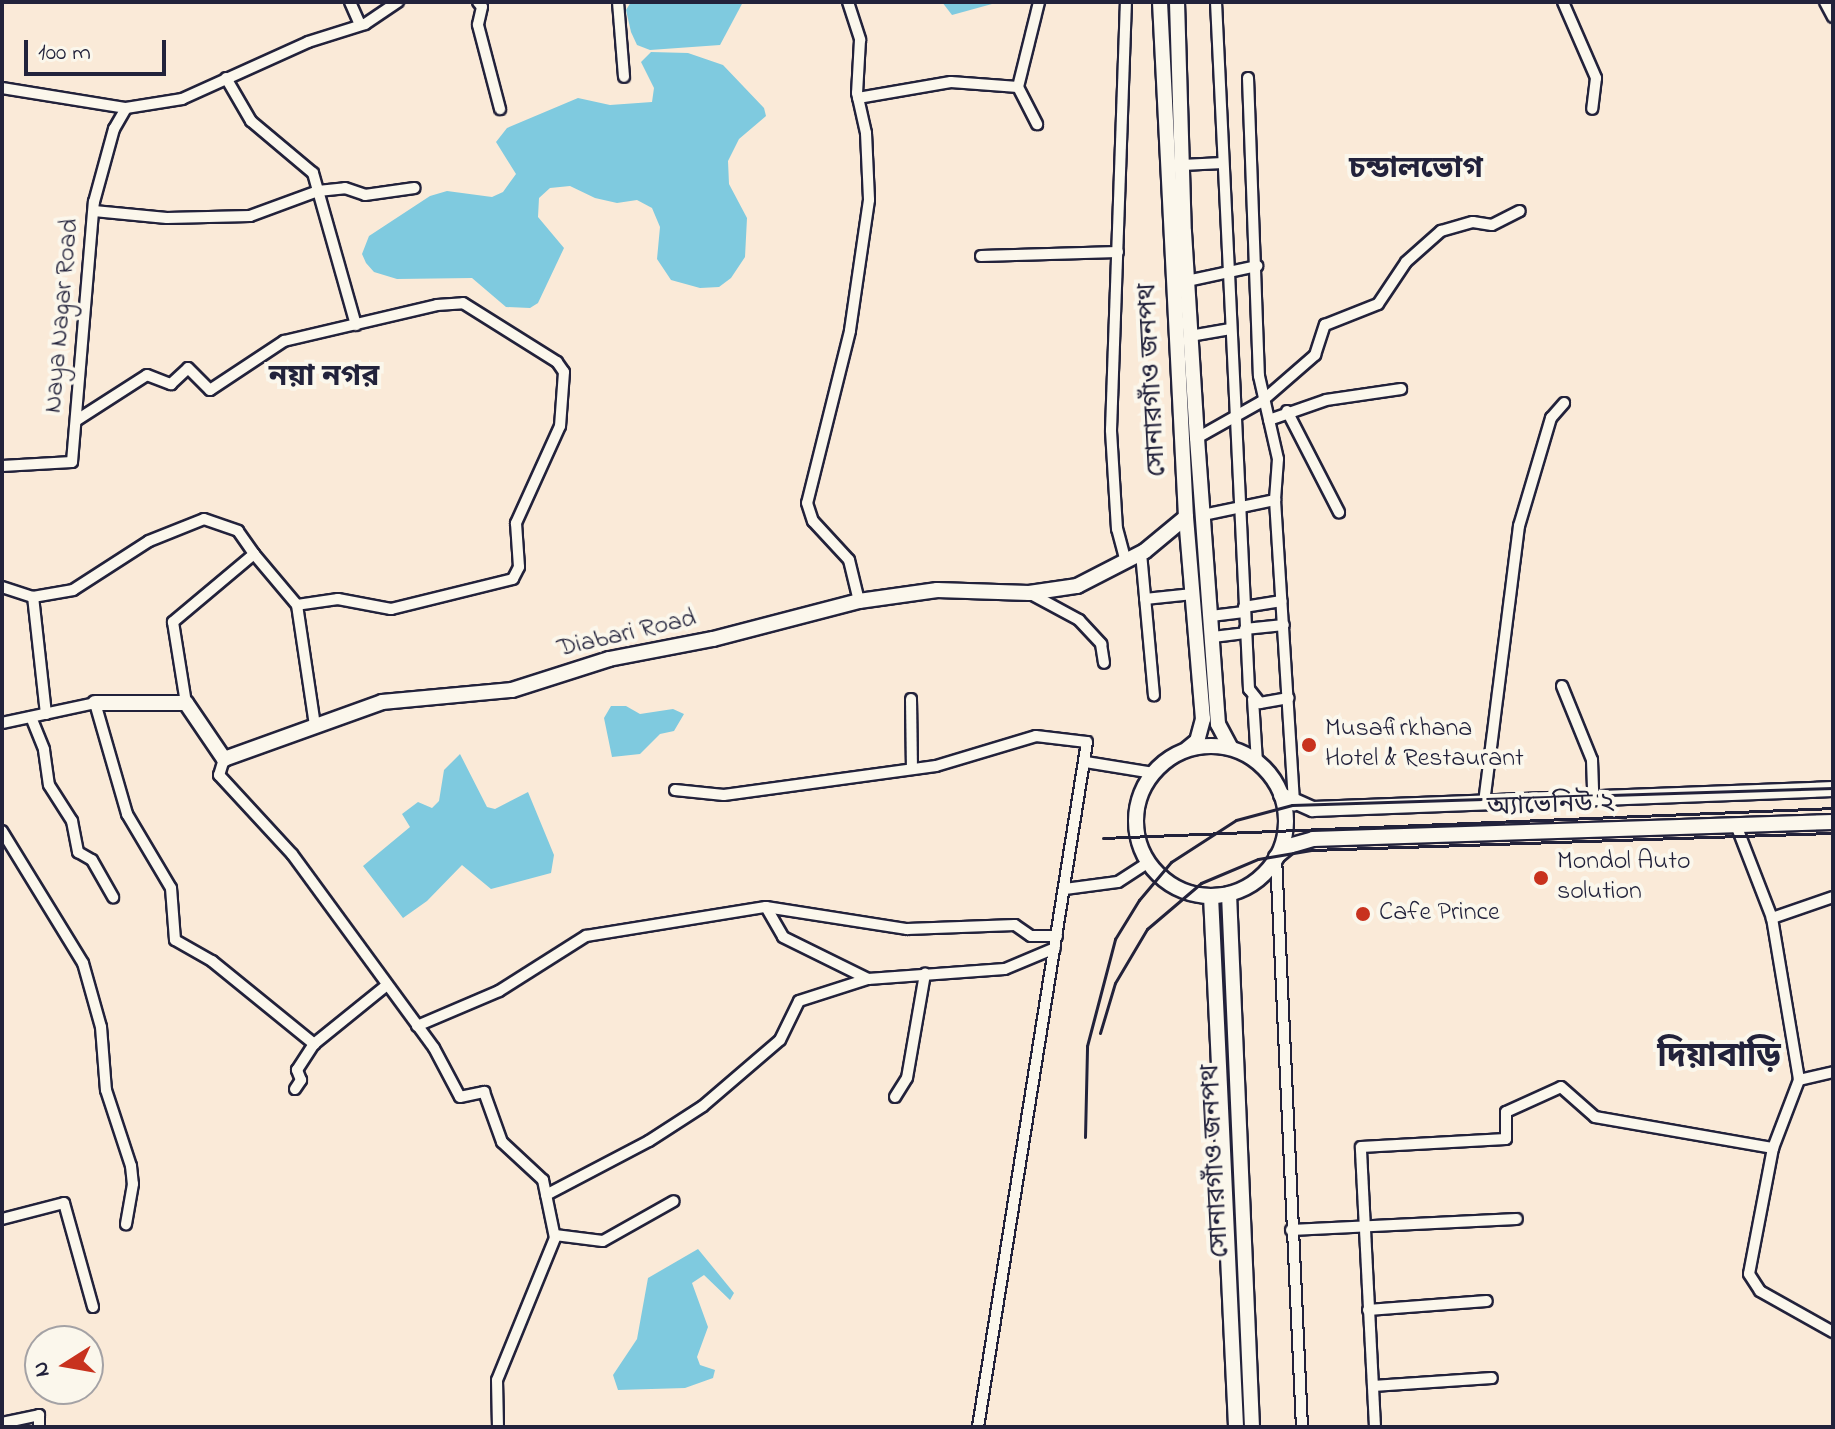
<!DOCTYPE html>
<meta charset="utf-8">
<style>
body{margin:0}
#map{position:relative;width:1835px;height:1429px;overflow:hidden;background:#faead8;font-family:"Indie Flower","Noto Sans Bengali",sans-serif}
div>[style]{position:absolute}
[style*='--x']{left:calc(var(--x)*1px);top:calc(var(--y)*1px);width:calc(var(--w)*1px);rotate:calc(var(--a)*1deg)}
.water>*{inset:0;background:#7fcadf}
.roads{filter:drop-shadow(2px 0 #22223b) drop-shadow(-2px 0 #22223b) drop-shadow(0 2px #22223b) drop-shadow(0 -2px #22223b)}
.street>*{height:10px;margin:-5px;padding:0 5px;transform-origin:5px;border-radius:5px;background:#fbf7ec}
.secondary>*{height:14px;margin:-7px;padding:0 7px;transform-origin:7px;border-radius:7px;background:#fbf7ec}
.secondary>.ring{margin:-7px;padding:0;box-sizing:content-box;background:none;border:14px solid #fbf7ec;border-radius:50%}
.rail>*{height:3px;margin:-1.5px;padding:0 1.5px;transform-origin:1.5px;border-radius:1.5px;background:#22223b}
.dots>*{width:22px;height:22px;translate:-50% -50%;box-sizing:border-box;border:4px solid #fbf7ec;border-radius:50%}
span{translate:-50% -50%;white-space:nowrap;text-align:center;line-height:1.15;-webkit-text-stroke:8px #fbf7ec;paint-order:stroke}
.street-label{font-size:26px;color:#22223b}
.poi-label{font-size:26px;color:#22223b}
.left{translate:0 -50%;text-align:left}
.quarter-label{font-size:30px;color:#22223b;font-weight:700}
.district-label{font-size:34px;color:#22223b;font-weight:700}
.frame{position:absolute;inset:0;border:4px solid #22223b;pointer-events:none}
.north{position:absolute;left:24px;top:1325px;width:80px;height:80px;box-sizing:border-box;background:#fbf7ec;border:2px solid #a4a2a5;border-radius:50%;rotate:259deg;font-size:22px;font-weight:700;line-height:32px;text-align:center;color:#22223b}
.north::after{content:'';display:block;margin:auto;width:28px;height:36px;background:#c8321e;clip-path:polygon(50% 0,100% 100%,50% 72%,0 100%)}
.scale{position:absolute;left:24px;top:40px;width:142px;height:36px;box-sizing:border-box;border:4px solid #22223b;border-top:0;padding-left:10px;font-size:24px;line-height:28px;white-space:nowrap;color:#22223b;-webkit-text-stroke:6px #fbf7ec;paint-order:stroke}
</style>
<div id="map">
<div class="water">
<div style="clip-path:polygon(631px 2px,743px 2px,720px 45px,650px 50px,637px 45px,631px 32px,626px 10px)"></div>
<div style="clip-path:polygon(942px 2px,992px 2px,992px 4px,952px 15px)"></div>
<div style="clip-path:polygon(651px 52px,688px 53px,723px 65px,764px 108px,766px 116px,739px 139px,728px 161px,729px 184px,747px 218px,745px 257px,731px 278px,719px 287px,700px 288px,671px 280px,657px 259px,660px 227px,652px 208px,637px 200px,617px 203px,595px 198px,570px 186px,550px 188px,539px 198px,538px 217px,564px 248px,538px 303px,530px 308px,506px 307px,472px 278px,397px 279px,374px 272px,366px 263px,362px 254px,369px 236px,430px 196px,447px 191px,492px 197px,503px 192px,516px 174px,496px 142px,507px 128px,578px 98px,610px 105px,652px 102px,654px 88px,641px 62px)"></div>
<div style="clip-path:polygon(611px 706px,626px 706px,640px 714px,673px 709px,684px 714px,674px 731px,660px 734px,640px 754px,612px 757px,604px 718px)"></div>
<div style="clip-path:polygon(460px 754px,487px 807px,495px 809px,528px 792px,554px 855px,551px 873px,491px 889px,462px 865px,427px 901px,403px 918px,363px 866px,410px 827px,402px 814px,418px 802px,432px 808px,439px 801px,444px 770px)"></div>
<div style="clip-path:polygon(698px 1249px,734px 1293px,730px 1300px,704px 1275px,692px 1283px,708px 1327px,697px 1357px,700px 1365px,715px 1370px,713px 1378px,685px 1388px,618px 1390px,613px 1375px,637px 1339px,648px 1278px)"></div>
</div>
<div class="roads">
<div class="street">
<div style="--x:350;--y:2;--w:22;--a:66"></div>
<div style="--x:478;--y:2;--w:6;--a:51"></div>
<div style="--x:482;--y:7;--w:18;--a:103"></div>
<div style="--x:478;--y:25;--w:87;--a:75.3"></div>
<div style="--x:618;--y:2;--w:75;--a:85.4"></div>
<div style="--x:848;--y:2;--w:40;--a:72"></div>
<div style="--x:860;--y:40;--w:53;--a:93.2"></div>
<div style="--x:857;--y:93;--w:41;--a:77.3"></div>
<div style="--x:866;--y:133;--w:67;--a:87.4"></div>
<div style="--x:869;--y:200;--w:132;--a:98.3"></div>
<div style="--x:850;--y:331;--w:177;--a:104"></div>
<div style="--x:807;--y:503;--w:19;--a:72"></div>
<div style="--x:813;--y:521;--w:53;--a:47.3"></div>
<div style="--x:849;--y:560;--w:42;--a:76.3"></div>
<div style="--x:1216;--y:2;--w:688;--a:87.25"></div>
<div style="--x:1249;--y:689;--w:18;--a:52"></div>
<div style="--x:1260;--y:703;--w:29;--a:-10"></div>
<div style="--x:1563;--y:2;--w:83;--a:66.5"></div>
<div style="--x:1596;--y:78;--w:31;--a:97"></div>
<div style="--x:1825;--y:2;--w:17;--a:62"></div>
<div style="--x:226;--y:78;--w:50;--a:59.8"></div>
<div style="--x:251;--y:121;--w:81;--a:40"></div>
<div style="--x:313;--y:173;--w:158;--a:74.2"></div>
<div style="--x:1248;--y:78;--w:298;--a:87.9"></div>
<div style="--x:1259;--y:376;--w:85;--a:77.1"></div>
<div style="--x:1278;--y:459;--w:41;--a:94.2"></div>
<div style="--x:1275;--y:500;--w:306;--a:86.4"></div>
<div style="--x:1018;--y:87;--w:42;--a:62.8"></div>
<div style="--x:2;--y:88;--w:126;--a:9.2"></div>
<div style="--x:126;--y:108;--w:57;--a:-9.1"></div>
<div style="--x:182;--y:99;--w:138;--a:-24.3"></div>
<div style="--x:308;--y:42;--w:60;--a:-17.5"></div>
<div style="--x:365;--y:24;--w:40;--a:-34"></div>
<div style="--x:858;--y:98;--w:94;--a:-9.8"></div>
<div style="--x:951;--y:82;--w:67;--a:4.3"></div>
<div style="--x:1018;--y:87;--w:88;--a:-76.1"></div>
<div style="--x:1182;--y:165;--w:41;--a:-2.8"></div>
<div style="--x:94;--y:211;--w:73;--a:5.5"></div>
<div style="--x:167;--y:218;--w:83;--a:-1.4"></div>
<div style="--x:250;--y:216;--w:72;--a:-20.2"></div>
<div style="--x:318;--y:191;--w:27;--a:-6"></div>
<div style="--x:345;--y:188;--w:21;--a:19"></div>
<div style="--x:365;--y:195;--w:50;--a:-8"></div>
<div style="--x:981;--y:256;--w:137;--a:-1.7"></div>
<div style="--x:1187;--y:281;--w:72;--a:-12.1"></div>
<div style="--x:1190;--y:336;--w:41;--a:-9.9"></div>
<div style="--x:1287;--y:411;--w:114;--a:62.8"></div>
<div style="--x:77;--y:420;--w:83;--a:-32.7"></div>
<div style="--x:147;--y:375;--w:26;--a:21"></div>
<div style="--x:171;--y:384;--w:23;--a:-43"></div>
<div style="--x:188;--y:368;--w:31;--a:45"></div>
<div style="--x:210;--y:390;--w:89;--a:-33.5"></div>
<div style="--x:284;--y:341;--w:157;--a:-13.2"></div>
<div style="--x:437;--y:305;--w:26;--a:-4"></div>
<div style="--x:463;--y:303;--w:111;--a:32.1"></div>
<div style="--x:557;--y:362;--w:12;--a:55"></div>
<div style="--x:564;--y:372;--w:54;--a:94.2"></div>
<div style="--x:560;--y:426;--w:107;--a:114.4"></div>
<div style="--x:516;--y:523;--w:44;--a:86.1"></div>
<div style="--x:519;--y:567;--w:13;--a:117"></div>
<div style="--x:513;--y:579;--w:126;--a:166.2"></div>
<div style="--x:391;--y:609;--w:54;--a:-169.3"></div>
<div style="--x:338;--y:599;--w:41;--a:171.7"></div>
<div style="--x:297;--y:605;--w:67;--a:-130.1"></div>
<div style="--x:254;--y:554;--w:106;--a:140"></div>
<div style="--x:173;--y:622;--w:82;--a:80.9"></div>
<div style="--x:1269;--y:420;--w:60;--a:-19.3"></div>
<div style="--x:1326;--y:400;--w:76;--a:-8.3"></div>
<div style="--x:1197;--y:438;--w:73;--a:-29.4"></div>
<div style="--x:1261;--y:402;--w:72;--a:-41"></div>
<div style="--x:1315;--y:355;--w:32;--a:-72"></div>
<div style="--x:1325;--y:325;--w:57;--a:-21.6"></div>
<div style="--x:1378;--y:304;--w:50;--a:-56.3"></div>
<div style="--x:1406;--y:262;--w:47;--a:-41.5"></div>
<div style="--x:1441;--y:231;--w:33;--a:-16"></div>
<div style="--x:1473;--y:222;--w:19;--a:9"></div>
<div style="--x:1492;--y:225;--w:31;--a:-27"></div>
<div style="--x:2;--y:466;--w:70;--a:-3.3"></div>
<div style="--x:72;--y:462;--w:261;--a:-85.2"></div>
<div style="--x:94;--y:202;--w:76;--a:-74.7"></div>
<div style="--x:114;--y:129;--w:24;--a:-60"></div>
<div style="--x:1203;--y:515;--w:74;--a:-11.8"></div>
<div style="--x:1141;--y:553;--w:143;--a:84.8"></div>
<div style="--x:1126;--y:562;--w:34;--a:-105"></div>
<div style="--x:1117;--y:529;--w:99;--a:-93.5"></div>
<div style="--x:1111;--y:430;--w:428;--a:-88"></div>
<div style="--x:2;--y:587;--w:33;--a:18"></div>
<div style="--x:1031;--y:594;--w:55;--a:28.4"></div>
<div style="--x:1079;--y:620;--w:33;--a:47"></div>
<div style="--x:1101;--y:644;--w:19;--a:81"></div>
<div style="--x:1145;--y:599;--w:48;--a:-5.9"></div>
<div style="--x:297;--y:605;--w:121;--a:81.5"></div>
<div style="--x:1244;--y:607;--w:38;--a:-9"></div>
<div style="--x:1211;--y:616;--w:33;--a:-7"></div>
<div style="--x:1245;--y:629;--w:39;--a:-6"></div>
<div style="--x:1213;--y:637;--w:32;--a:-7"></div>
<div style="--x:1562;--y:686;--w:80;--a:67.9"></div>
<div style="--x:1592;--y:760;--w:38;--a:88"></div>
<div style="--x:911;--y:699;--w:70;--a:89.2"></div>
<div style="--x:1253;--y:699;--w:63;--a:86.4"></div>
<div style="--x:46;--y:714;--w:118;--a:-96.3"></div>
<div style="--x:33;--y:597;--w:41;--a:-9.9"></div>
<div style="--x:73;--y:590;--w:90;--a:-32.8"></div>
<div style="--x:149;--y:541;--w:59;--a:-21.8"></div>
<div style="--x:204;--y:519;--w:36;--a:19"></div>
<div style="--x:238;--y:531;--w:28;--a:55"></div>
<div style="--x:31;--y:717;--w:35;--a:68"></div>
<div style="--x:44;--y:750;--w:35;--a:82"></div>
<div style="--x:49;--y:785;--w:43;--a:57.4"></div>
<div style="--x:72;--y:821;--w:32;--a:79"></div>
<div style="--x:78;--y:852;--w:16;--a:30"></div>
<div style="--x:92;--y:860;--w:43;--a:60.4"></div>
<div style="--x:2;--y:723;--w:95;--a:-12.1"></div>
<div style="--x:95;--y:703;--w:116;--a:73.9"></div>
<div style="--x:127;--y:814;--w:86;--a:59.3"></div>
<div style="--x:171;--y:888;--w:52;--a:85.6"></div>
<div style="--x:175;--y:940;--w:43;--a:29.6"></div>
<div style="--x:212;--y:961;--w:132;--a:39.1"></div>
<div style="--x:224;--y:759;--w:17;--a:107"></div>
<div style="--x:219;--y:775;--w:108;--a:47.3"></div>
<div style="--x:292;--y:854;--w:240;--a:53.8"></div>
<div style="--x:434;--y:1048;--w:55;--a:62"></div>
<div style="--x:460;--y:1097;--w:25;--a:-12"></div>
<div style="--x:484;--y:1092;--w:53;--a:70.2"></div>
<div style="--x:502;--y:1142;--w:56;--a:42.8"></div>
<div style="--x:543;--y:1180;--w:59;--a:78.3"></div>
<div style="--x:555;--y:1238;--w:153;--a:112.2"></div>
<div style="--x:497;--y:1380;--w:47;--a:88.8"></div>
<div style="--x:1086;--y:762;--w:68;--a:9.3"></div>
<div style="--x:675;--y:790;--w:49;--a:5.8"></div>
<div style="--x:724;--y:795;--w:214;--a:-7.8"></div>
<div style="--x:936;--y:766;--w:104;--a:-16.7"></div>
<div style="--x:1036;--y:736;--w:51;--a:6.7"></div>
<div style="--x:1087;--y:742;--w:694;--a:99.04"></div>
<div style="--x:1484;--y:803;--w:279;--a:-82.8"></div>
<div style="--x:1519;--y:526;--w:113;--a:-73.5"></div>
<div style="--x:1551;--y:418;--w:20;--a:-49"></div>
<div style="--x:1736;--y:825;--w:100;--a:68.8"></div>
<div style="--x:2;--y:831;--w:155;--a:58.5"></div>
<div style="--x:83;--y:963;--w:66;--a:74.3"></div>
<div style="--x:101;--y:1027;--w:63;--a:85.5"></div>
<div style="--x:106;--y:1090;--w:80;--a:71.8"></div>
<div style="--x:131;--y:1166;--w:18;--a:84"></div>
<div style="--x:133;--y:1184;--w:41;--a:99.9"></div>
<div style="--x:1276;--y:857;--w:571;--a:87.39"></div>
<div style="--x:1065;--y:889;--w:53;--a:-7.5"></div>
<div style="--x:1118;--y:882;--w:37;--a:-33"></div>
<div style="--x:1833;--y:897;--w:65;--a:161"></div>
<div style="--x:1772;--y:918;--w:164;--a:80.5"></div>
<div style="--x:1799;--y:1080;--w:73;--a:110.9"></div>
<div style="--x:1773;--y:1148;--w:128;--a:100.8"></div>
<div style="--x:1749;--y:1274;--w:20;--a:57"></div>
<div style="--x:1760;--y:1291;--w:84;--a:29.3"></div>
<div style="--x:766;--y:907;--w:34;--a:60"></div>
<div style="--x:783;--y:937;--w:95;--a:26.3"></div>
<div style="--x:417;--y:1026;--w:89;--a:-23.1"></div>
<div style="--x:499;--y:991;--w:103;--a:-32.3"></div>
<div style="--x:586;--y:936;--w:182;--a:-9.2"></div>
<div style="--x:766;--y:907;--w:143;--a:8.9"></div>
<div style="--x:907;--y:929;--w:108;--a:-2.1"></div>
<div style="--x:1015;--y:925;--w:19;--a:35"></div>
<div style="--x:1031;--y:936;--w:26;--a:0"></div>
<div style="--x:1799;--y:1080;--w:35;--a:-13"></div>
<div style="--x:295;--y:1089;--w:11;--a:-56"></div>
<div style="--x:301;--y:1080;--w:11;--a:-112"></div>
<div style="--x:297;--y:1070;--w:31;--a:-57"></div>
<div style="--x:314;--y:1044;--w:92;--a:-38.9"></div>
<div style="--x:895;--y:1097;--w:22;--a:-58"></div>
<div style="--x:907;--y:1078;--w:106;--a:-80.2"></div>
<div style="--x:546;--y:1195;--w:116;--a:-27.7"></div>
<div style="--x:649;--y:1141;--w:64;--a:-32.9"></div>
<div style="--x:703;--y:1106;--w:101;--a:-40.6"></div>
<div style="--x:780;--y:1040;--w:43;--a:-64"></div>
<div style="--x:799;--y:1001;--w:72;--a:-17.7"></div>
<div style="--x:868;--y:979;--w:137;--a:-4.2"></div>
<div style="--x:1005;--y:969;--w:54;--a:-22.8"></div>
<div style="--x:2;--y:1219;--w:64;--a:-14.5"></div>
<div style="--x:64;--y:1203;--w:108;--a:74.4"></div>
<div style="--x:1291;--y:1230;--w:226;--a:-2.8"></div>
<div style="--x:555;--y:1235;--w:48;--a:7.1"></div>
<div style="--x:603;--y:1241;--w:81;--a:-29.4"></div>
<div style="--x:1368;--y:1310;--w:119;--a:-4.3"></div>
<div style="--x:1373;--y:1386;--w:119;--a:-3.8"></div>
<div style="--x:2;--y:1423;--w:38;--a:-12"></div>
<div style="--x:39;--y:1415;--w:12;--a:90"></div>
<div style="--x:1375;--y:1427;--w:280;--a:-92.9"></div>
<div style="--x:1361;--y:1147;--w:145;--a:-3.2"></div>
<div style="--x:1506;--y:1139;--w:27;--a:-90"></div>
<div style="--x:1506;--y:1112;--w:60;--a:-24.4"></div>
<div style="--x:1561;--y:1087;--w:45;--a:41.4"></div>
<div style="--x:1595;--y:1117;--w:181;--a:9.9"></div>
</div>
<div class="secondary">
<div style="--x:1160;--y:2;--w:516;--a:87.11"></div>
<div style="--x:1186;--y:517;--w:203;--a:85.2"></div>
<div style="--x:1203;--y:719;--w:23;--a:105"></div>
<div style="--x:1197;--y:741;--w:13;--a:141"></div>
<div style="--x:1177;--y:2;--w:230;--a:88.3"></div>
<div style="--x:1184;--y:232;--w:206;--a:86.4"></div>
<div style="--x:1197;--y:438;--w:287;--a:85.8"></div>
<div style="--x:1218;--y:724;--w:27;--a:62"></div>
<div style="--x:95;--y:703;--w:91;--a:0"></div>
<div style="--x:186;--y:703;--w:68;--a:55.8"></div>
<div style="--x:224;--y:759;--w:168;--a:-19.8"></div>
<div style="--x:382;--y:702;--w:131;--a:-5.3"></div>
<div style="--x:512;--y:690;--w:102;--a:-17.7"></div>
<div style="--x:609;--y:659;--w:106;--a:-10.9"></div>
<div style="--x:713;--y:639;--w:151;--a:-14.6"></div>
<div style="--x:859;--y:601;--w:79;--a:-8"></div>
<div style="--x:937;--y:590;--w:92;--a:1.9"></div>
<div style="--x:1029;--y:593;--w:49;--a:-8.3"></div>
<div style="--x:1077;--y:586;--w:76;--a:-27.2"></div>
<div style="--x:1145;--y:551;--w:53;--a:-39.7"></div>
<div class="ring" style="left:1136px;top:746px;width:136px;height:136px"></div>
<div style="--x:1281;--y:795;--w:35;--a:24"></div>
<div style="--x:1313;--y:809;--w:520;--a:-2.2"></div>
<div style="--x:1276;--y:857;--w:17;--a:-40"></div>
<div style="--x:1289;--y:846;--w:25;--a:-16"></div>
<div style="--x:1313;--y:839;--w:520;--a:-1.87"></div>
<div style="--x:1229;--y:894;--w:533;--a:87.53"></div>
<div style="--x:1211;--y:896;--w:532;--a:87.3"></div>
</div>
</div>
<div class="rail">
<div style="--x:1103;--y:838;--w:731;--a:-2.35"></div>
<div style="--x:1100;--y:1033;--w:52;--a:-73.3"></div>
<div style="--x:1115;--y:983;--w:63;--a:-59.3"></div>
<div style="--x:1147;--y:929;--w:71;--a:-40.4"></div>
<div style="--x:1201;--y:883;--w:62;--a:-22.8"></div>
<div style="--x:1258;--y:859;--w:54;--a:-9.6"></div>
<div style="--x:1311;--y:850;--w:522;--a:-1.87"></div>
<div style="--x:1085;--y:1137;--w:91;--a:-88.7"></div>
<div style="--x:1087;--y:1046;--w:111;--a:-75.3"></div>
<div style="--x:1115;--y:939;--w:46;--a:-58.4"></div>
<div style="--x:1139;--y:900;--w:50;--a:-49.9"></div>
<div style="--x:1171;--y:862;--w:77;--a:-32.9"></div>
<div style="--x:1236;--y:820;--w:58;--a:-15"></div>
<div style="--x:1292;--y:805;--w:541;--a:-1.8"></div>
</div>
<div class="dots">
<div style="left:1309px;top:745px;background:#c8321e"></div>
<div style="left:1541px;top:878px;background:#c8321e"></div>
<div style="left:1363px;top:914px;background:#c8321e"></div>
</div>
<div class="street-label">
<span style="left:63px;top:316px;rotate:-85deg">Naya Nagar Road</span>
<span style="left:1154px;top:380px;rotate:-93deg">সোনারগাঁও জনপথ</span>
<span style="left:627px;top:635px;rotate:-13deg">Diabari Road</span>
<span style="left:1551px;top:807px;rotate:-2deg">অ্যাভেনিউ ২</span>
<span style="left:1217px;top:1161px;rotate:-93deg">সোনারগাঁও জনপথ</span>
</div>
<div class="poi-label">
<span class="left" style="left:1325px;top:745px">Musafirkhana<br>Hotel &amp; Restaurant</span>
<span class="left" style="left:1557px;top:878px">Mondol Auto<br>solution</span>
<span class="left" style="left:1379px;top:914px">Cafe Prince</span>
</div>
<div class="quarter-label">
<span style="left:1416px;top:170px">চন্ডালভোগ</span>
<span style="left:324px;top:378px">নয়া নগর</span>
</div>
<div class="district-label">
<span style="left:1719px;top:1059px">দিয়াবাড়ি</span>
</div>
<div class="frame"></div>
<div class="north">N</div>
<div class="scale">100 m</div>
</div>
